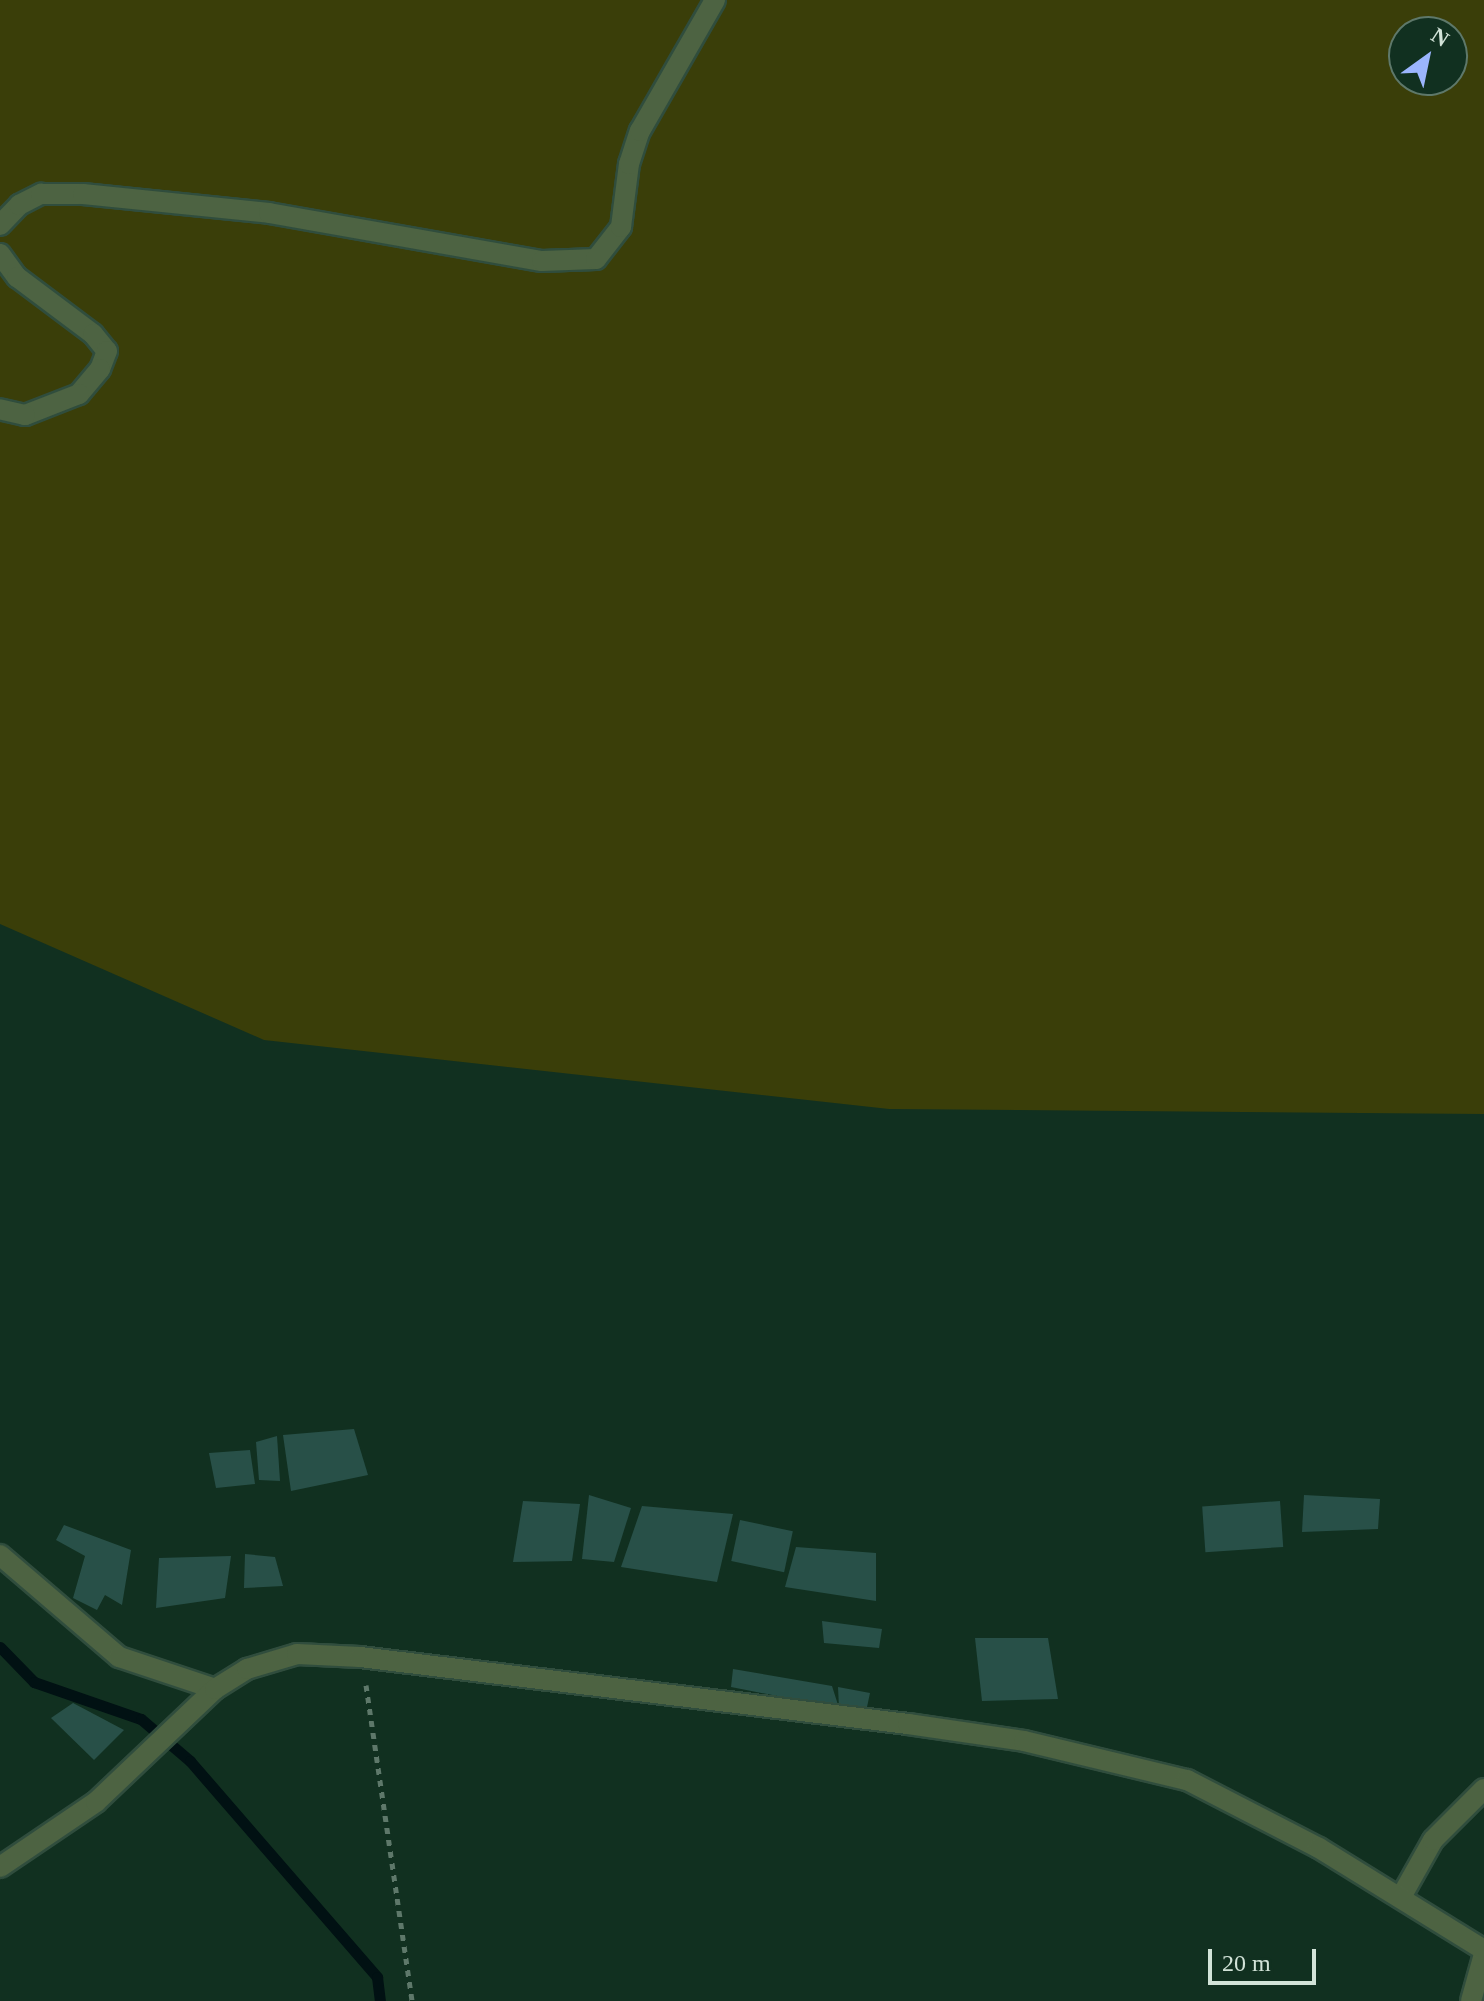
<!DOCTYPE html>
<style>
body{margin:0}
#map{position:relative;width:1484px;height:2001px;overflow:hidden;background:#113020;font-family:Georgia,serif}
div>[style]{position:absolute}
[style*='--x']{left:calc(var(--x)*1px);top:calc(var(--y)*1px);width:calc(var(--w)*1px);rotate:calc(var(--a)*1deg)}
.green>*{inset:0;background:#3a3e09}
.stream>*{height:11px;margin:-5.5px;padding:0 5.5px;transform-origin:5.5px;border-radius:5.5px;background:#011113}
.building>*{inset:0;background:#285048;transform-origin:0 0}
.path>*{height:5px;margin-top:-2.5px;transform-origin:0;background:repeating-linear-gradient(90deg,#5e786a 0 6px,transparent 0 12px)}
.roads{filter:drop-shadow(2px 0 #304d3d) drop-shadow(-2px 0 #304d3d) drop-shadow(0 2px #304d3d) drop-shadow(0 -2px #304d3d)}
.minor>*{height:20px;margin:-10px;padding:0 10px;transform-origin:10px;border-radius:10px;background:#4d6342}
.tertiary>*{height:20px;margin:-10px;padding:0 10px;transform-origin:10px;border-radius:10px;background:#4d6342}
span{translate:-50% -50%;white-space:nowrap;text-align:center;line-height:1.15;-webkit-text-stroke:6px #113020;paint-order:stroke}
.north{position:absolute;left:1388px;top:16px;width:80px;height:80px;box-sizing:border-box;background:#113020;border:2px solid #5e786a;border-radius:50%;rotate:33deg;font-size:22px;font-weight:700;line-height:32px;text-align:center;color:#d2e3d8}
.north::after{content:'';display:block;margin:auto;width:28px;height:36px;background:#9bb5fd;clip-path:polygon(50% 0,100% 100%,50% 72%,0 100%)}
.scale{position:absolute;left:1208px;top:1949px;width:108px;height:36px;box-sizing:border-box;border:4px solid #d2e3d8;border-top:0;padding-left:10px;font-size:24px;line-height:28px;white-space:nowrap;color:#d2e3d8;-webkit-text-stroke:6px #113020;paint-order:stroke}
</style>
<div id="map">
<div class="green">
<div style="clip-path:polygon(evenodd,0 0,1484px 0,1484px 1114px,889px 1109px,264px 1040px,0 924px,0 0,1404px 32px,1452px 32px,1452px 80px,1404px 80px,1404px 32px)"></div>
</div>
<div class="stream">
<div style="--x:0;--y:1647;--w:49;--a:45.8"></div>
<div style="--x:34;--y:1682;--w:113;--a:19.1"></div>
<div style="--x:141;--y:1719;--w:65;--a:40.6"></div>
<div style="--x:190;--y:1761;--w:286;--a:49.1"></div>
<div style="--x:377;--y:1977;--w:24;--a:83"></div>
</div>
<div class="building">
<div style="clip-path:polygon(354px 1429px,368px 1475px,291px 1491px,283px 1435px)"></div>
<div style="clip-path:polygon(277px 1436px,280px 1481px,259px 1480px,256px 1442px)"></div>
<div style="clip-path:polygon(250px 1450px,255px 1484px,216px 1488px,209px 1453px)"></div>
<div style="clip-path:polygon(589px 1495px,631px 1508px,614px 1562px,582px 1559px)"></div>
<div style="clip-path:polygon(1304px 1495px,1380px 1499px,1378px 1529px,1302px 1532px)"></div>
<div style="clip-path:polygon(523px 1501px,580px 1504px,572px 1561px,513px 1562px)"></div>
<div style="left:1280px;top:1501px;width:46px;height:78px;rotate:86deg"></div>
<div style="clip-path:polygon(642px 1506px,733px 1514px,717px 1582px,621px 1567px)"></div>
<div style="left:740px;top:1520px;width:54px;height:42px;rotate:12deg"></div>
<div style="clip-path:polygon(64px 1525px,131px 1550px,122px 1605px,105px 1595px,97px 1610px,73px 1598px,85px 1556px,56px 1540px)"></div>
<div style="clip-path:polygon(796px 1547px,876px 1553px,876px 1601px,785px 1587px)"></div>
<div style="clip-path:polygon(245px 1554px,275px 1557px,283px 1586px,244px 1588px)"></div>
<div style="clip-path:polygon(231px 1556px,225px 1598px,156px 1608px,159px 1558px)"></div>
<div style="clip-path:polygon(822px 1621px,882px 1629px,879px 1648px,824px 1643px)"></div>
<div style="clip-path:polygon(975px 1638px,1048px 1638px,1058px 1699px,982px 1701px)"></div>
<div style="clip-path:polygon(733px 1669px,832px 1686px,839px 1708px,838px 1687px,870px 1693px,867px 1707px,839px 1708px,731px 1687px)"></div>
<div style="clip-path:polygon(73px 1703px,124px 1730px,94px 1760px,51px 1718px)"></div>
</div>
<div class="path">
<div style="--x:366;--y:1685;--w:319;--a:81.7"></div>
</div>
<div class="roads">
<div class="minor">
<div style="--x:0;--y:225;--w:28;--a:-46"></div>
<div style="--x:19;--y:205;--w:25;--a:-27"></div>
<div style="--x:41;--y:194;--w:42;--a:0"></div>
<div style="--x:83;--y:194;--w:187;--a:5.8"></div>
<div style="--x:269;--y:213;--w:277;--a:10"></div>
<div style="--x:542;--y:261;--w:54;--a:-2.1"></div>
<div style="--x:596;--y:259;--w:41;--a:-52"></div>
<div style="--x:621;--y:227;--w:64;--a:-82.8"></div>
<div style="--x:629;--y:164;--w:35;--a:-72"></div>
<div style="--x:640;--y:131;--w:151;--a:-60.2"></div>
<div style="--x:0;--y:254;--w:29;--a:54"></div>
<div style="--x:17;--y:277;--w:95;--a:36.9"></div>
<div style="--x:93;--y:334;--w:22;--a:51"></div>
<div style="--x:107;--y:351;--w:19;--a:111"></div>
<div style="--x:100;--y:369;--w:33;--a:130"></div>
<div style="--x:79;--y:394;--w:58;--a:158.7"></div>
<div style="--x:25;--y:415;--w:26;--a:-167"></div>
<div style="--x:0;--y:1555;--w:157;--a:40.6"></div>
<div style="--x:119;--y:1657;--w:101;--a:18.4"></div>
<div style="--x:0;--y:1867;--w:116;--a:-34.1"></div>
<div style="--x:96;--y:1802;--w:164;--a:-43.5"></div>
<div style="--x:215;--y:1689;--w:38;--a:-32"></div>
<div style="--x:247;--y:1669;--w:52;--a:-16.7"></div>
<div style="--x:297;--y:1654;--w:63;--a:2.7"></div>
<div style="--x:1401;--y:1897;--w:65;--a:-60.7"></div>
<div style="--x:1433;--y:1840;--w:72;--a:-45"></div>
<div style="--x:1471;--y:2001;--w:49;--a:-74.5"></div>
</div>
<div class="tertiary">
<div style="--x:360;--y:1657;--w:552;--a:6.97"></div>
<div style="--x:908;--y:1724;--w:117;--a:8.3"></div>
<div style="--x:1024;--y:1741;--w:168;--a:13.5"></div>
<div style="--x:1187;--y:1780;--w:148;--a:27.3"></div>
<div style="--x:1319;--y:1848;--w:194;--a:31.7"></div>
</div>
</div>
<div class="north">N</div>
<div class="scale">20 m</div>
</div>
